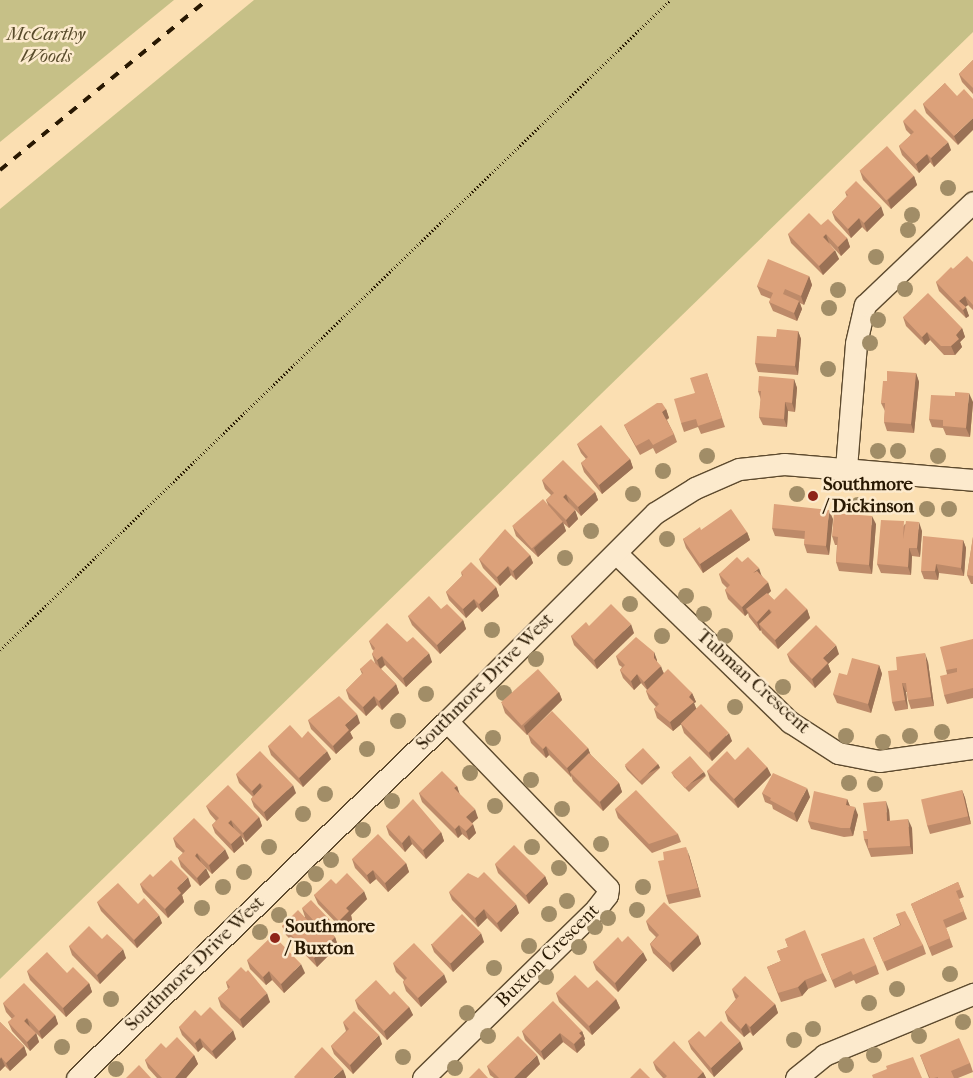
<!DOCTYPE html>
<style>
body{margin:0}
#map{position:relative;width:973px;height:1078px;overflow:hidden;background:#fbdfb2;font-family:"IM FELL French Canon",serif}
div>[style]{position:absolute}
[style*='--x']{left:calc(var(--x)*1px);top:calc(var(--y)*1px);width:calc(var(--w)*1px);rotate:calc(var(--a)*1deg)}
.green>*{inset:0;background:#c6c087}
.path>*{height:3px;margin-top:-1.5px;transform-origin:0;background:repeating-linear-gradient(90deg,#281802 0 1px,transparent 0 3.5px)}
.roads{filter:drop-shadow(1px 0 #5d4a2e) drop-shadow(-1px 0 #5d4a2e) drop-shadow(0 1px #5d4a2e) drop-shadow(0 -1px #5d4a2e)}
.street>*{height:21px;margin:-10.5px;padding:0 10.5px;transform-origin:10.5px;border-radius:10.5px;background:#fceacd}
.rail>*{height:4px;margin-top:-2px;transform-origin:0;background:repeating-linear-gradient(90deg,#281802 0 9px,transparent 0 18px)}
.trees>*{width:16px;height:16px;margin:-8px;border-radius:50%;background:#a18d67}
.wall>*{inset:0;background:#bd8a69}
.shaded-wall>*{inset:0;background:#9a7155;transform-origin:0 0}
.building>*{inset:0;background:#dca17a;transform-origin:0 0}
.dots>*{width:14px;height:14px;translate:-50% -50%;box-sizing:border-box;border:2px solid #fceacd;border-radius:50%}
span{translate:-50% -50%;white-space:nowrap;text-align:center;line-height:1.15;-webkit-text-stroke:5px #fceacd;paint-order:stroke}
.park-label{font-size:19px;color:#574a2a;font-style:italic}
.poi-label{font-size:19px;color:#281802;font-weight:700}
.left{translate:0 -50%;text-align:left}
.street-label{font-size:19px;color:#281802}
</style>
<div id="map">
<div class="green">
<div style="clip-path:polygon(0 0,174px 0,0 142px)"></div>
<div style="clip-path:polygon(254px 0,973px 0,973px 32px,0 979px,0 209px)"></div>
</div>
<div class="path">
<div style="--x:0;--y:650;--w:933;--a:-44.13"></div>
</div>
<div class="roads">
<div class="street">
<div style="--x:846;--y:468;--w:125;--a:-85.4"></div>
<div style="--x:856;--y:343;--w:39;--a:-77"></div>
<div style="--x:865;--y:305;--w:149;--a:-43.6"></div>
<div style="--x:616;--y:553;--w:243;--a:44.2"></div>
<div style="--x:790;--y:722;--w:57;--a:32.9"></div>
<div style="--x:838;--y:753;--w:42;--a:11"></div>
<div style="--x:879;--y:761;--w:95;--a:-7.9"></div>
<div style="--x:77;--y:1078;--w:514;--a:-43.98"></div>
<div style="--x:447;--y:721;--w:294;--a:-45"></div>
<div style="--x:655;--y:513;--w:47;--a:-32"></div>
<div style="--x:695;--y:488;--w:48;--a:-23.4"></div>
<div style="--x:739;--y:469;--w:45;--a:-6.3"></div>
<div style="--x:784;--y:464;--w:190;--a:4.8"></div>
<div style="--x:423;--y:1078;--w:242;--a:-44.3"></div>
<div style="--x:596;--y:909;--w:18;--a:-52"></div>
<div style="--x:607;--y:895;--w:7;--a:-82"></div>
<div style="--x:608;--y:888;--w:232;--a:-134"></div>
<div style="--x:796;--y:1078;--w:36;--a:-39"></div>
<div style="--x:824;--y:1055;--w:161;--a:-22.3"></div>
</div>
</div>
<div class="rail">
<div style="--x:0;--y:170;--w:268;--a:-39.4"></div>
</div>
<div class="trees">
<div style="left:948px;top:188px"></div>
<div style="left:912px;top:215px"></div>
<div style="left:908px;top:230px"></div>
<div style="left:876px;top:257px"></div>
<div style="left:905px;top:289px"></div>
<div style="left:838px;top:290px"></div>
<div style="left:829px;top:308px"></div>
<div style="left:878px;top:320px"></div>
<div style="left:870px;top:343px"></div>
<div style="left:828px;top:369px"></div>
<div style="left:878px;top:451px"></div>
<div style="left:898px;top:451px"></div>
<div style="left:707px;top:456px"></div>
<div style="left:938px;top:456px"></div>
<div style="left:663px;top:471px"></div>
<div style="left:633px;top:494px"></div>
<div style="left:797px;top:494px"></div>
<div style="left:858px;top:505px"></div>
<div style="left:927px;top:509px"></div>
<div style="left:949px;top:509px"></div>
<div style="left:591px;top:531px"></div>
<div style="left:667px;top:539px"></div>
<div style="left:565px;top:558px"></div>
<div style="left:686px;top:596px"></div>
<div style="left:630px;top:604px"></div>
<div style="left:704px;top:614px"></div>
<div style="left:492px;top:630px"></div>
<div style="left:662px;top:636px"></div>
<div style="left:725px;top:636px"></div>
<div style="left:536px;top:659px"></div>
<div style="left:783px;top:687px"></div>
<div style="left:504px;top:693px"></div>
<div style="left:426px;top:694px"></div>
<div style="left:735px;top:707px"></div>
<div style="left:398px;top:721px"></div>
<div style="left:942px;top:732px"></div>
<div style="left:846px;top:736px"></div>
<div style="left:910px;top:736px"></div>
<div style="left:493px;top:738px"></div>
<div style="left:883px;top:742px"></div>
<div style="left:367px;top:749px"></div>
<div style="left:470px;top:773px"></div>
<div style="left:531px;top:780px"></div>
<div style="left:849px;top:783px"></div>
<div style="left:875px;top:784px"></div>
<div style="left:325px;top:794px"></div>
<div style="left:392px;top:801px"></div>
<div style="left:495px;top:806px"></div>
<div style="left:562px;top:809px"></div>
<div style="left:303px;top:814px"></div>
<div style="left:363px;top:830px"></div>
<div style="left:601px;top:844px"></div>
<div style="left:269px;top:847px"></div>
<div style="left:532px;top:847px"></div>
<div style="left:331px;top:860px"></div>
<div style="left:559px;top:868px"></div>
<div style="left:244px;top:872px"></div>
<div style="left:316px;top:874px"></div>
<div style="left:223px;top:887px"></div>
<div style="left:643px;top:887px"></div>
<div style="left:304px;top:889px"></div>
<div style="left:567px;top:901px"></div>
<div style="left:202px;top:908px"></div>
<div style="left:637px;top:910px"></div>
<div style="left:549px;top:914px"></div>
<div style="left:279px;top:915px"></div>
<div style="left:608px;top:918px"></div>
<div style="left:595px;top:927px"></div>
<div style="left:260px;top:932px"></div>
<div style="left:529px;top:946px"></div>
<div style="left:579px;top:947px"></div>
<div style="left:494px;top:968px"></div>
<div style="left:950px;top:974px"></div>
<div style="left:546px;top:977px"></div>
<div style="left:897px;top:989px"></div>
<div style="left:111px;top:999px"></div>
<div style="left:869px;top:1003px"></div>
<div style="left:467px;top:1013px"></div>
<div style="left:963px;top:1022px"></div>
<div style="left:84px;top:1026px"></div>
<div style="left:813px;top:1029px"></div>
<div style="left:488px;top:1036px"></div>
<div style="left:919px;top:1036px"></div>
<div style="left:794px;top:1040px"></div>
<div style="left:62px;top:1047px"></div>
<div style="left:874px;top:1055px"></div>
<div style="left:403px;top:1057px"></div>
<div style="left:846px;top:1065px"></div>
<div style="left:455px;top:1068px"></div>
<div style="left:116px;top:1069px"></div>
</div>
<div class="wall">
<div style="clip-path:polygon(973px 60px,973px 94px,962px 82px,959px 74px)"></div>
<div style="clip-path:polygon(945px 83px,958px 145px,926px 113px,923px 104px)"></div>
<div style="clip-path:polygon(903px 121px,951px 150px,934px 167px,930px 162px,919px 173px,902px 155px,899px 146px,911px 135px,906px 130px)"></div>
<div style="clip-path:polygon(860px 171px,914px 176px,917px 185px,891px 209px,863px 180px)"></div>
<div style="clip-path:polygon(845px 192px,884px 215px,867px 232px,862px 227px,851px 238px,835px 220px,832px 212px,847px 197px)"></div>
<div style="clip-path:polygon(821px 225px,847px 238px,850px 247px,841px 256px,829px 243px,839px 259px,823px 275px,791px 243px,788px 234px)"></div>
<div style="clip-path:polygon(973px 262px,973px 310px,968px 305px,965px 307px,969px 316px,966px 318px,939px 291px,936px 282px,953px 269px)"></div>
<div style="clip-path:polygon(809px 276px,812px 285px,804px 305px,800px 303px,802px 309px,797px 321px,773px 311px,769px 302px,771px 299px,761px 295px,757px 286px)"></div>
<div style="clip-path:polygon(903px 317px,962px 328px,965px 337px,960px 342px,962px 347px,955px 355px,944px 355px,930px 340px,925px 345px,906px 326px)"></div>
<div style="clip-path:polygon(798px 331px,801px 339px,798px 375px,758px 372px,755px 363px,776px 337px)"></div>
<div style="clip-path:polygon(707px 373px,725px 427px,701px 434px,698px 427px,684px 432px,681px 423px,695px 393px)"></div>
<div style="clip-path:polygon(916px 373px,919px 382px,914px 433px,887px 431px,884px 422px,885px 411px,881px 403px,887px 381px)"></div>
<div style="clip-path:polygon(794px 379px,797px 388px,795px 412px,788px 411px,787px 427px,763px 425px,759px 417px,761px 400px,758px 391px)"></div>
<div style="clip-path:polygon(973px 402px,970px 437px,946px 435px,943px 428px,932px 427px,929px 419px)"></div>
<div style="clip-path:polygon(666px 409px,669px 418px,667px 420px,674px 434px,677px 442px,656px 454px,653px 448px,640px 455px,628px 433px,624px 425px)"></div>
<div style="clip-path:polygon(577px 444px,630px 459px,633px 468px,602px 494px,584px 472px,581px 463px,586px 459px,581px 453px)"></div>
<div style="clip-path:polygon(542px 480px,595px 492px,598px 500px,581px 516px,569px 503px,575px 510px,578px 519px,569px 528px,563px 523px,566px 531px,538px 557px,516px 536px,513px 527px,548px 505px,546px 500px,551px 495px,545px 489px)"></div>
<div style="clip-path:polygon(833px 519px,829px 555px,807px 553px,804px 544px,805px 539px,775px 536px,772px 528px)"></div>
<div style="clip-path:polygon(876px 524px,872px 574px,839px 571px,836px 562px,837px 545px,835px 545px,832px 536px)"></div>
<div style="clip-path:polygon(905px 524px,922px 531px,920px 557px,912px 556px,911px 575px,881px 573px,877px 564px)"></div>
<div style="clip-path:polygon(701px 530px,747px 532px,750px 540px,703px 573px,686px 548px,683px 539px)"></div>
<div style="clip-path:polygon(973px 537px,973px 584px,971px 584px,967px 575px)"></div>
<div style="clip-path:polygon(963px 540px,966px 548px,964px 576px,939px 573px,938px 580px,924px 579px,921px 571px)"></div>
<div style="clip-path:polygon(530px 555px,533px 563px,516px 580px,511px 575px,500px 586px,483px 568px,479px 559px)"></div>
<div style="clip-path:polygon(742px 562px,762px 576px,771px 591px,768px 594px,774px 600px,807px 609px,810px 618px,778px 649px,762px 633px,761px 630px,760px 631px,749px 617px,748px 613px,745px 616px,728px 599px,725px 590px,727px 588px,722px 583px,719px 574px)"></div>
<div style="clip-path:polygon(461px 572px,496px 587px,499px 596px,482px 612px,477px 607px,466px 618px,449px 600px,446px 592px,462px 576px)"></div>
<div style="clip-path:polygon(441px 609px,463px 620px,466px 629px,440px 654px,412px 625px,408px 616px)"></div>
<div style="clip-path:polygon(589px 626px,634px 633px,597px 669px,574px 645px,571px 636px)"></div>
<div style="clip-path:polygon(973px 639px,973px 698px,947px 704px,944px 695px,947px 674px,946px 670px)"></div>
<div style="clip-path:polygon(369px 641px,407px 642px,432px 662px,406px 687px,385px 665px,381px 669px,396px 684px,399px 693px,382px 710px,377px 705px,366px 716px,349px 699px,346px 690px,362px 674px,360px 669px,375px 663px,372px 654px,374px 651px,372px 649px)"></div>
<div style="clip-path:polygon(654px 652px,657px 662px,664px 673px,692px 693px,696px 702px,694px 703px,696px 708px,732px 741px,712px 761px,684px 733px,681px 724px,673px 731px,657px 718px,654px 709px,656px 707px,649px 699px,646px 691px,647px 690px,641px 683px,634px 690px,623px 678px,620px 670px,622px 667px,619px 665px,616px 656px)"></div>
<div style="clip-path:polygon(787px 654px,839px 654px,828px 664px,831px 672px,815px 688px,790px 662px)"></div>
<div style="clip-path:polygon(928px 662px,934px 706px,911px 709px,908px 700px,907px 692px,906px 692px,908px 709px,895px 711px,892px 702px,897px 670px)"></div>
<div style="clip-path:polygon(879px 665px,882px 674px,871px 713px,837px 703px,833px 694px,847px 675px)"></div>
<div style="clip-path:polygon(559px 692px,562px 700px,527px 735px,505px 713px,502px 704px)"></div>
<div style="clip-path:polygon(308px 720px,360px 723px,350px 732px,353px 738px,336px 754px,311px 729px)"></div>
<div style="clip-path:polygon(528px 734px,588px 748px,590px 754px,619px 783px,622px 792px,603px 811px,573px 781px,571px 776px,571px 777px,549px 755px,546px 758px,531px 743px)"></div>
<div style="clip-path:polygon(302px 738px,331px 759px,303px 787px,271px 755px,268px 746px)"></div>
<div style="clip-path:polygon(735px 760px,767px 767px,771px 775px,738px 808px,710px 780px,707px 771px)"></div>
<div style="clip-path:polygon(658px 764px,660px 768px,642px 785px,627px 770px,625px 766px)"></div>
<div style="clip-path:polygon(672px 773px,706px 776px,689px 792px,674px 777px)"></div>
<div style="clip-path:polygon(236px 774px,296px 793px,267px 821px,254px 807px,251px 799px,253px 797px,239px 783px)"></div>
<div style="clip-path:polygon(457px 786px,459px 794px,478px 818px,472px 823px,476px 833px,469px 840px,462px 834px,458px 838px,422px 802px,419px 793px)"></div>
<div style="clip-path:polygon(962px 790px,965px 798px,971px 824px,930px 834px,927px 825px)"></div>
<div style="clip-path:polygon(762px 793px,810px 797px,797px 822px,773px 809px,772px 805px,765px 802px)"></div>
<div style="clip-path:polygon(847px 799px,850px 806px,858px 815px,853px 836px,844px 837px,811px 829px,808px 821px)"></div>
<div style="clip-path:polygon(206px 806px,259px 817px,262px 826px,246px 842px,241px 836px,244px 844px,234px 853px,215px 833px,212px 825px,216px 821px,210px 814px)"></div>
<div style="clip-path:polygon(615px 809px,678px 834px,681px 842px,652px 853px,618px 818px)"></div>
<div style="clip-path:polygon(889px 810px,890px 821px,912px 828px,913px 854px,871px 857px,864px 839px,867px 831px)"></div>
<div style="clip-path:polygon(386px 826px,441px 832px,444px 841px,426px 859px,412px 844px,405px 852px,389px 835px)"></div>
<div style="clip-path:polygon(173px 838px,229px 858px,212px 874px,200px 862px,210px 877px,200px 886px,181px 867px,178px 858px,183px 853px,176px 847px)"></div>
<div style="clip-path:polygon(689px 855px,701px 897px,669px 904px,666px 895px,664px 860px)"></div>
<div style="clip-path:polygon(352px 859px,406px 863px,409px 872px,388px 892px,376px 879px,370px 884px,355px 868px)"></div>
<div style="clip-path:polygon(495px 864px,545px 876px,548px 884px,529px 904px,498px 873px)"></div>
<div style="clip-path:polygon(153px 877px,191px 886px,182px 895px,184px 902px,168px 918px,143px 892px,140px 884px)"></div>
<div style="clip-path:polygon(958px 882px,964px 897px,959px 899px,967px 919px,946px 928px,953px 947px,932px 956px,911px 904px)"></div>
<div style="clip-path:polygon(336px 884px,367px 899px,351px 915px,352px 920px,342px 929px,318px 904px,314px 895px)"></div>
<div style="clip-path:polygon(449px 892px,519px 913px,501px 932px,487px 918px,478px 927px,452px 900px)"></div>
<div style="clip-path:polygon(97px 902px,138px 904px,162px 923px,137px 948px,101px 911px)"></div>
<div style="clip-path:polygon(302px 908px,329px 919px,332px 928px,329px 931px,335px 937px,338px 946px,317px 967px,286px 935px,282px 926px,305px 917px)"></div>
<div style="clip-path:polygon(896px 914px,923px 945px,926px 954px,887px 971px,873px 938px,900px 925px)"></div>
<div style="clip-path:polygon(646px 921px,698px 935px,701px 944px,673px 972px,653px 953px,650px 944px,656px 937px,649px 930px)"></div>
<div style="clip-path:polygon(102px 939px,126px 958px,100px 984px,72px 955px,69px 946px)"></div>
<div style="clip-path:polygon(785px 939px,823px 973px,827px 981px,808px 989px,802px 996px,781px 1002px,767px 967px,781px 961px,777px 951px,788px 947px)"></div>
<div style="clip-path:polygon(484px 942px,453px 972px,434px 952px,431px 944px)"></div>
<div style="clip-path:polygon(622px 942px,647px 960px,618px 992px,596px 970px,593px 962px)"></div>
<div style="clip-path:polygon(821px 954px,876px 965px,879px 974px,856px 984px,854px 980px,835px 988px)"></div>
<div style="clip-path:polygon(247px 960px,305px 973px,284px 993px,272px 980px,266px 985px,250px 969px)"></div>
<div style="clip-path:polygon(393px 963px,447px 982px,421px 1007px,406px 991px,403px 982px,404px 980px,396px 972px)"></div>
<div style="clip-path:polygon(27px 971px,89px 983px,92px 992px,66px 1017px,30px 980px)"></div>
<div style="clip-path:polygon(246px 972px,270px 1002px,243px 1028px,221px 1007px,218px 998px,228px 989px,226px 982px)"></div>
<div style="clip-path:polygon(588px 988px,616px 999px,620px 1008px,592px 1035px,559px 1002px,556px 993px)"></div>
<div style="clip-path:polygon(732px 989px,775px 1004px,778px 1013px,753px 1036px,750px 1032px,744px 1037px,728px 1021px,725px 1012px,736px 999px,735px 998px)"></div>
<div style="clip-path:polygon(390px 995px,409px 1007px,413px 1015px,387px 1040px,358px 1009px,355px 1000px)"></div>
<div style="clip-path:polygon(3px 1003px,55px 1015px,58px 1024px,42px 1039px,30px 1027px,36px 1033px,39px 1042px,30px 1051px,12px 1031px,8px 1022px,12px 1019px,6px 1012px)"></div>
<div style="clip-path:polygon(201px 1016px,236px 1039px,216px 1059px,203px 1047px,198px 1052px,182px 1035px,179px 1027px)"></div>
<div style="clip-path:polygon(0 1022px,24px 1046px,27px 1055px,10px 1071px,5px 1066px,0 1071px)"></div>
<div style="clip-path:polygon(343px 1022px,382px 1044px,353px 1074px,334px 1054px,331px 1046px,346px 1031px)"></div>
<div style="clip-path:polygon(522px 1031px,582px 1031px,585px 1039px,584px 1040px,585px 1045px,577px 1053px,563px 1042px,544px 1060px,525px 1040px)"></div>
<div style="clip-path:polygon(705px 1037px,743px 1049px,714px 1077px,691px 1049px,688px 1041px)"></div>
<div style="clip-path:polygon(166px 1048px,194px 1055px,198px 1064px,186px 1078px,157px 1078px,148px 1068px,145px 1060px)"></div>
<div style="clip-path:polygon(920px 1055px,970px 1063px,973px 1072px,958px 1078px,929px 1078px)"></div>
<div style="clip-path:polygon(653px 1062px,703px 1072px,706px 1078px,663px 1078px,656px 1070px)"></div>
<div style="clip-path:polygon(540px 1064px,526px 1078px,494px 1078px,490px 1075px,487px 1066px)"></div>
</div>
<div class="shaded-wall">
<div style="clip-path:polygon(973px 118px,973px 130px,958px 145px,954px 136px)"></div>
<div style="clip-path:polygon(948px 142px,951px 150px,934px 167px,931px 158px)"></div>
<div style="clip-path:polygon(927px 154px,930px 162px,919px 173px,916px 164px)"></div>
<div style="clip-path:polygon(914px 176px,917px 185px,891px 209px,888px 200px)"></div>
<div style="clip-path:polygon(881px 206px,884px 215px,867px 232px,864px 223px)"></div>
<div style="clip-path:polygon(859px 218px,862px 227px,851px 238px,848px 229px)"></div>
<div style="clip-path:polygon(826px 234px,829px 243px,823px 237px)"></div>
<div style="clip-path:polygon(847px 238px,850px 247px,841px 256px,838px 247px)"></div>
<div style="clip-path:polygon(835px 250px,839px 259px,823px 275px,819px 266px)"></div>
<div style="clip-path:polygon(809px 276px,812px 285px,804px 305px,801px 296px)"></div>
<div style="clip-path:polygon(965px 296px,968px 305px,963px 309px,959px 301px)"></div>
<div style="clip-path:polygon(799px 301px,802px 309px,797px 321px,794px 313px)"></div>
<div style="clip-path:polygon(966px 307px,969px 316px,966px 318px,963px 310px)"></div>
<div style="clip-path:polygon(962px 328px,965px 337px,960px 342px,962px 347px,955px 355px,951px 346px,956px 335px)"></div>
<div style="clip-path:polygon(798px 331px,801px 339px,798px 375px,795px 366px)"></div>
<div style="clip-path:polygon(927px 332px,930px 340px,925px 345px,922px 337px)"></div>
<div style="clip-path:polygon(916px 373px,919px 382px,914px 433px,911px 424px)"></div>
<div style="clip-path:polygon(794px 379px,797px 388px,795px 412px,792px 403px)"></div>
<div style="clip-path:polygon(969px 393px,973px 402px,970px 437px,966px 428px)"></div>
<div style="clip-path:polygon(785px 402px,788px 411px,787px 427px,784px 419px)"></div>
<div style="clip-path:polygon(666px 409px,669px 418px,665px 420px,662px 412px)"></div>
<div style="clip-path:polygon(630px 459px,633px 468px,602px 494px,599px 485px)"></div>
<div style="clip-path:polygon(595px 492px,598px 500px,581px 516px,578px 507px)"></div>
<div style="clip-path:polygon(566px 494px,569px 503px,563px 497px)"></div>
<div style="clip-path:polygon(575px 510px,578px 519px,569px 528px,566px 520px)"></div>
<div style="clip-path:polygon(829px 510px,833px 519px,829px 555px,826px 546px)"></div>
<div style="clip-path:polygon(872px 516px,876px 524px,872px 574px,869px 565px)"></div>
<div style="clip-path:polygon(563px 522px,566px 531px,538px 557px,534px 548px)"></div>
<div style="clip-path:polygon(919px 522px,922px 531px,920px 557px,917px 548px)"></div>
<div style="clip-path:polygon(747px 532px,750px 540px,703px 573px,700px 564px)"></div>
<div style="clip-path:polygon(963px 540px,966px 548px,964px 576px,961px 568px)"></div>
<div style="clip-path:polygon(909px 548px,912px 556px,911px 575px,908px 567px)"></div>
<div style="clip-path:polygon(530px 555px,533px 563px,516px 580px,513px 571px)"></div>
<div style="clip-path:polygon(936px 564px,939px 573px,938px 580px,935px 571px)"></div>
<div style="clip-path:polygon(508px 566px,511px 575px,500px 586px,497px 577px)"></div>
<div style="clip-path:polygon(759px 568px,762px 577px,753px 573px)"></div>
<div style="clip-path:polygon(768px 582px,771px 591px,749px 612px,746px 609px,748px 613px,745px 616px,742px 607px)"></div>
<div style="clip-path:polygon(496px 587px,499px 596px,482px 612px,479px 604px)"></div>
<div style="clip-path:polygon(474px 599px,477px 607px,466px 618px,463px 609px)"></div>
<div style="clip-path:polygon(769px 609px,773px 618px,759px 624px,761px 630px,760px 631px,757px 622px)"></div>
<div style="clip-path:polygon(807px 609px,810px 618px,778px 649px,775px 640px)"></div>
<div style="clip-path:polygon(463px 620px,466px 629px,440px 654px,437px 645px)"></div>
<div style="clip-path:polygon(631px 624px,634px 633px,597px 669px,594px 660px)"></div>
<div style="clip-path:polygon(836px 645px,839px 654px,828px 664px,831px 672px,815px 688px,812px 679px,823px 658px)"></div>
<div style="clip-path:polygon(654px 652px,657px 660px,657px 667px,654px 658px)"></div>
<div style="clip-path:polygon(429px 653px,432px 662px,406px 687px,403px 678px)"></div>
<div style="clip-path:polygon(925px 653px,928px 662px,934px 706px,931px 697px)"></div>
<div style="clip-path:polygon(382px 656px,385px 665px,380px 669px,377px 660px)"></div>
<div style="clip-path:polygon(879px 665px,882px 674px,871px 713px,868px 704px)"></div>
<div style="clip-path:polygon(661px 666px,664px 675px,648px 691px,644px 682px)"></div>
<div style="clip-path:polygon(637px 674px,641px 683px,634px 690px,631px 681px)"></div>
<div style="clip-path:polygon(902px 683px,906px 692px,908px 709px,905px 700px)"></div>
<div style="clip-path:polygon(396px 684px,399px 693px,382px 710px,379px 701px)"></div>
<div style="clip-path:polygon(559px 692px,562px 700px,527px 735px,524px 726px)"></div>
<div style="clip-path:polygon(692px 693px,696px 702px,694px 703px,697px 711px,673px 731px,670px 722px)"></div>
<div style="clip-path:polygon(374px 696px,377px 705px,366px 716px,363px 707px)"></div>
<div style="clip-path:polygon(357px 714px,360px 723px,350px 732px,353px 738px,336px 754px,333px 746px,345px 725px)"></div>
<div style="clip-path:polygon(729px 733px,732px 741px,712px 761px,709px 753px)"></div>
<div style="clip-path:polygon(546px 746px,549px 755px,546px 758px,543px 749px)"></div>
<div style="clip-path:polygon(588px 748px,591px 756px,570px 772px,571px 776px,571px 777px,567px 768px)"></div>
<div style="clip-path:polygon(327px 751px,331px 759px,303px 787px,299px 778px)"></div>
<div style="left:658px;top:764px;width:4px;height:25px;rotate:63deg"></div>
<div style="clip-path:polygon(767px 767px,771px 775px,738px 808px,734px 799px)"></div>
<div style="left:704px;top:772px;width:4px;height:23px;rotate:63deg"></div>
<div style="clip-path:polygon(260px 783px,263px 792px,256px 800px,252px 791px)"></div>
<div style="clip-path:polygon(619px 783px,622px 792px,603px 811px,600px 802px)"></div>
<div style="clip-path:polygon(293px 785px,296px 793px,267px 821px,264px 812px)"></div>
<div style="clip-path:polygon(457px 786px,460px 795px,454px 788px)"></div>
<div style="clip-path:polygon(807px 788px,810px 797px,797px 822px,794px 813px)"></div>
<div style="clip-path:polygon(962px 790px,965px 798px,971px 824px,968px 816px)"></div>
<div style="clip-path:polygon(847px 799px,850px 807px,846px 805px)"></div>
<div style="clip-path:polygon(886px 801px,889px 810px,890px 829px,887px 821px)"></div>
<div style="clip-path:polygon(855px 807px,858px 815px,853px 836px,850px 828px)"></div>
<div style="clip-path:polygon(475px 809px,478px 818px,469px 826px,466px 817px)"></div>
<div style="clip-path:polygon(259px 817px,262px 826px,246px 842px,243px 833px)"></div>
<div style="clip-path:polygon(908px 819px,912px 828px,913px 854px,910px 846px)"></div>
<div style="clip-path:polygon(231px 820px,234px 829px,228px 823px)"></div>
<div style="clip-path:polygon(473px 824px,476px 833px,469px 840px,466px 831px)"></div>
<div style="clip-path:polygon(459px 825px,462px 834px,458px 838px,455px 829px)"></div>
<div style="clip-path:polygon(441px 832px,444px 841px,426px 859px,423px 850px)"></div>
<div style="clip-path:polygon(241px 835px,244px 844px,234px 853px,231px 844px)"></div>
<div style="clip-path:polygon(409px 835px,412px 844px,405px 852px,402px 843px)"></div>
<div style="clip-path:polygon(686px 847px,689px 855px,701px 897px,698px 888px)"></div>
<div style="clip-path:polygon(225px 849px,229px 858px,212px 874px,209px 865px)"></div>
<div style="clip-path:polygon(197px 853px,201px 862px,195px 856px)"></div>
<div style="clip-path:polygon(406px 863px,409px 872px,388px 892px,385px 883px)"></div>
<div style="clip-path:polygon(206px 868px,210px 877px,200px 886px,197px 878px)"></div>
<div style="clip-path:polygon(373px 870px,376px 879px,370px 884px,367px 875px)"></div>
<div style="clip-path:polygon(545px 876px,548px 884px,529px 904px,526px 895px)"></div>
<div style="clip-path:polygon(188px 877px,191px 886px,182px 895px,184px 902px,168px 918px,165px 909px,177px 888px)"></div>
<div style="clip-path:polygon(364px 891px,367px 899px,351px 915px,352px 920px,342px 929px,339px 921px,346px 908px)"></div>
<div style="clip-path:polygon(516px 904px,519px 913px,501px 932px,497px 923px)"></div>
<div style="clip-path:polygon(484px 909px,487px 918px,478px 927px,475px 918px)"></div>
<div style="clip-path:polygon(159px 915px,162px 923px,137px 948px,134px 940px)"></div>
<div style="clip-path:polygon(329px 919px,332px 928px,326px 933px,323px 925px)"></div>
<div style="clip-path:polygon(481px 933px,484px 942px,453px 972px,450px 963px)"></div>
<div style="clip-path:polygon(698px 935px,701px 944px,673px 972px,670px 963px)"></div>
<div style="clip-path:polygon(335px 937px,338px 946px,317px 967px,314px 958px)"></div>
<div style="clip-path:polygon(123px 949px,126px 958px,100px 984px,97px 975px)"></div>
<div style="clip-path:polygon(643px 952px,647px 960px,618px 992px,615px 983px)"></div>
<div style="clip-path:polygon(301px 964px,305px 973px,284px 993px,281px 984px)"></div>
<div style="clip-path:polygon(269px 971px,272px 980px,266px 985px,263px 977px)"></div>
<div style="clip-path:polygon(444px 974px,447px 982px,421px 1007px,418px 998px)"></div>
<div style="clip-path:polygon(805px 980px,808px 989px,802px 996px,798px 987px)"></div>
<div style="clip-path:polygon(89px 983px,92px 992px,66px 1017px,63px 1008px)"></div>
<div style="clip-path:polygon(267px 993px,270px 1002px,243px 1028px,240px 1019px)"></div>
<div style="clip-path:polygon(616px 999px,620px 1008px,592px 1035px,589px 1026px)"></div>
<div style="clip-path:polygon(775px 1004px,778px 1013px,753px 1036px,750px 1027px)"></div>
<div style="clip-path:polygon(409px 1007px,413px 1015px,387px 1040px,384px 1031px)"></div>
<div style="clip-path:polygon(55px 1015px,58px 1024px,42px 1039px,39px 1031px)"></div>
<div style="clip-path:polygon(27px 1018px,30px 1027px,24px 1021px)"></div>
<div style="clip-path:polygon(746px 1023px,750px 1032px,744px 1037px,741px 1029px)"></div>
<div style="clip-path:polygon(233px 1030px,236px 1039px,216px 1059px,212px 1051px)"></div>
<div style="clip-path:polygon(582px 1031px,585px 1039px,584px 1040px,585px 1045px,577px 1053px,574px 1044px,579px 1033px)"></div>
<div style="clip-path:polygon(36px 1033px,39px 1042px,30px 1051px,27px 1042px)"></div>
<div style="clip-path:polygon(560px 1033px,563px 1042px,544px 1060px,541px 1051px)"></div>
<div style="clip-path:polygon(379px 1035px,382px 1044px,353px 1074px,350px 1065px)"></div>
<div style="clip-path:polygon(200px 1038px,203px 1047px,198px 1052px,195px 1043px)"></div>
<div style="clip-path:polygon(740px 1041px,743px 1049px,714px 1077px,711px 1068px)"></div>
<div style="clip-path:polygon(24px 1046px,27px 1055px,10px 1071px,6px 1063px)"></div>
<div style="clip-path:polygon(194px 1055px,198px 1064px,186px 1078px,175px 1078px)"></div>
<div style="clip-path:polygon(537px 1055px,540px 1064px,526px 1078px,514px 1078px)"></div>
<div style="clip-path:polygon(1px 1057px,5px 1066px,0 1071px,0 1059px)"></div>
<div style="clip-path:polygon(343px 1069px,346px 1077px,346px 1078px,333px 1078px)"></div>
<div style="clip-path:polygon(703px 1072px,706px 1078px,697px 1078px)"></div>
</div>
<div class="building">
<div style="clip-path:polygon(973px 60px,973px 88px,959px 74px)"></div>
<div style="clip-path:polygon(945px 83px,957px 96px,964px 89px,973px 99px,973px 118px,954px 136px,923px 104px)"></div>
<div style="clip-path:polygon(915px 109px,948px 142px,931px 158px,927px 154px,916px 164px,899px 146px,914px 132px,903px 121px)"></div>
<div style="left:887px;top:146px;width:40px;height:37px;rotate:48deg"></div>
<div style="clip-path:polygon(856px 181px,881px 206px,864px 223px,859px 218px,848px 229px,832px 212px,848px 195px,845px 192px)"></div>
<div style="clip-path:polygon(809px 213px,821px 225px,828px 219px,847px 238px,838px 247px,826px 234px,823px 237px,835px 250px,819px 266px,788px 234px)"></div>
<div style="clip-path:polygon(967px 256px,973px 262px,973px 305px,965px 296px,959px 301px,966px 307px,963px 310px,936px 282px,951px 267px,953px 269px)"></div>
<div style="clip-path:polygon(768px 259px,809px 276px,801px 296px,785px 289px,783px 294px,799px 301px,794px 313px,769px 302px,773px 293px,757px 286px)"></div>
<div style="clip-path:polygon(928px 293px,962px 328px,956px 335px,959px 339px,951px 346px,941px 346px,927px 332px,922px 337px,903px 317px)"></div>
<div style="clip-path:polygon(777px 329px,798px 331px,795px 366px,755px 363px,757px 336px,776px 337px)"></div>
<div style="clip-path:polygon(887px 371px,916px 373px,911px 424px,884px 422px,885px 403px,881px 403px,883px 381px,887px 381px)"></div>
<div style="clip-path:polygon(707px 373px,722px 418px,698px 426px,696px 419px,681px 423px,674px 399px,695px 393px,690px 378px)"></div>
<div style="clip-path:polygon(759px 376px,794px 379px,792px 403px,785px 402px,784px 419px,759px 417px,761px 391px,758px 391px)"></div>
<div style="clip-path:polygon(955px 392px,969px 393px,966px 428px,943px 426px,943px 420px,929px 419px,931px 395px,955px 396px)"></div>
<div style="clip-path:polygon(657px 403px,662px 403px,666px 409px,662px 412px,674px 434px,653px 445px,649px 439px,636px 446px,624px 425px)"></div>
<div style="clip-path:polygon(601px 425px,630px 459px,599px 485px,581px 463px,588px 457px,577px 444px)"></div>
<div style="clip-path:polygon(563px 460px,595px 492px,578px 507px,566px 494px,563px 497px,575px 510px,566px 520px,546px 500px,554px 493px,542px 480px)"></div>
<div style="left:543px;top:499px;width:30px;height:41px;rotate:49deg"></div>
<div style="clip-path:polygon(774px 504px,829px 510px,826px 546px,804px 544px,805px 531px,772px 528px)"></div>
<div style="clip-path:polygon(731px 509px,747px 532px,700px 564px,683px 539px,700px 527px,701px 530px)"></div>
<div style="clip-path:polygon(834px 513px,872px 516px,869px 565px,836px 562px,838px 537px,832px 536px)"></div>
<div style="clip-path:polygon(881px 520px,904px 521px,903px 539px,906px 521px,919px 522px,917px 548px,909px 548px,908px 567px,877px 564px)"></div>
<div style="clip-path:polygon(505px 529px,530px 555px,513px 571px,508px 566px,497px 577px,479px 559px)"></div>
<div style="clip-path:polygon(923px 536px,963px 540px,961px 568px,936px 564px,935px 571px,921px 571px)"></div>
<div style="clip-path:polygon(973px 537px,973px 576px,967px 575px)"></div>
<div style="clip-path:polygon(737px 557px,742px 562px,748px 557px,759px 568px,753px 573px,757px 571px,768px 582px,742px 607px,725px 590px,730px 585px,719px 574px)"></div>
<div style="clip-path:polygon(471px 562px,496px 587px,479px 604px,474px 599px,463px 609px,446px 592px,463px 575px,461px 572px)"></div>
<div style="clip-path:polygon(786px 588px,807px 609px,775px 640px,759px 624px,772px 612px,769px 609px,757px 622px,746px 609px,767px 593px,774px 600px)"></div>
<div style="clip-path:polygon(429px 596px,441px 609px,447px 604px,463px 620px,437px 645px,408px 616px)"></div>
<div style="clip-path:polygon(611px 604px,631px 624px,594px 660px,571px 636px,586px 622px,589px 626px)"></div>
<div style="clip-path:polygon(387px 623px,407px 642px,413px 637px,429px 653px,403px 678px,382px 656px,377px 660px,372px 654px,375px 648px,369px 641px)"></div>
<div style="clip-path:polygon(816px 625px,836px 645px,823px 658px,828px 663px,812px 679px,787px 654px)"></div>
<div style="clip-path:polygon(636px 637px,654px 652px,654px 658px,661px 666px,644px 682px,637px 674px,631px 681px,620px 670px,625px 665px,616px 656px)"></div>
<div style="clip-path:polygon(973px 639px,973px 688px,944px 695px,940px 676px,957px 672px,957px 668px,946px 670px,940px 647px)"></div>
<div style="clip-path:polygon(925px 653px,931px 697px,908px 700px,906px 683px,902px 683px,905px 700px,892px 702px,888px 671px,897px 670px,896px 657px)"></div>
<div style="clip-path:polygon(852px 658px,879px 665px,868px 704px,833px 694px,839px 673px,847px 675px)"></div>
<div style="clip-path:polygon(371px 659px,396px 684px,379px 701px,374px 696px,363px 707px,346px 690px,363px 673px,360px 669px)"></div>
<div style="left:538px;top:669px;width:31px;height:50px;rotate:48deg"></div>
<div style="clip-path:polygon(668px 669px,692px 693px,689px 697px,694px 702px,670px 722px,654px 709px,659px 704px,646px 691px)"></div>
<div style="clip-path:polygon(339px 696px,357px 714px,345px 725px,349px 730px,333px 746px,308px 720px)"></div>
<div style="left:701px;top:704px;width:40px;height:28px;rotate:46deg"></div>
<div style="clip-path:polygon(552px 711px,588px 748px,567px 768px,546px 746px,543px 749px,528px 734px)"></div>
<div style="clip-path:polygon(290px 725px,302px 738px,308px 731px,327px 751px,299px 778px,268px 746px)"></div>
<div style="clip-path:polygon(748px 747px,767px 767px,734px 799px,707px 771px,727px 751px,735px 760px)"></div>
<div style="left:643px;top:748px;width:22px;height:25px;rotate:47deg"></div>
<div style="clip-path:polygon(260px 751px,293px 785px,264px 812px,251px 799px,263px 786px,260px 783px,252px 791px,236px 774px)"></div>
<div style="left:589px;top:753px;width:42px;height:27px;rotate:45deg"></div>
<div style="left:690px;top:756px;width:21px;height:25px;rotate:49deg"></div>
<div style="clip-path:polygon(442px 771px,457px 786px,454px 788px,475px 809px,466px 817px,473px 824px,466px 831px,459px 825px,455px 829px,419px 793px)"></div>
<div style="clip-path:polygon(773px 773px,807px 788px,794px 813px,770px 800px,771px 798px,762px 793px)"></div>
<div style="clip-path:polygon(228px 785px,259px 817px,243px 833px,231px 820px,228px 823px,241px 835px,231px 844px,212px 825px,219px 818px,206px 806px)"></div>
<div style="clip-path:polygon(636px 790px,678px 834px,649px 844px,615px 809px)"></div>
<div style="left:962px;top:790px;width:27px;height:42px;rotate:77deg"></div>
<div style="clip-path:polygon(814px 791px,847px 799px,846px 805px,855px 807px,850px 828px,841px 828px,808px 821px)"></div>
<div style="clip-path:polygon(413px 799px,441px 832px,423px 850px,409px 835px,402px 843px,386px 826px)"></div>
<div style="clip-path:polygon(886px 801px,887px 821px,908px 819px,910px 846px,868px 848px,868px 839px,864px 839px,863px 831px,867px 831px,863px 803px)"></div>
<div style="clip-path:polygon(194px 818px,225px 849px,209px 865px,197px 853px,195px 856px,206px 868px,197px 878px,178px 858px,185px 851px,173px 838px)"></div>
<div style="clip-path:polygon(378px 834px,406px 863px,385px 883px,373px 870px,367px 875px,352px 859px)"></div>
<div style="left:514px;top:845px;width:44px;height:27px;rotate:45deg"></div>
<div style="clip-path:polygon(686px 847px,698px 888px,666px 895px,658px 861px,664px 860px,663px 852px)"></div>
<div style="clip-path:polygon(171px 860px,188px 877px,177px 888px,181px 893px,165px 909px,140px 884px,150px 874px,153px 877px)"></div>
<div style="clip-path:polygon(484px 872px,516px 904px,497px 923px,484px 909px,475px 918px,449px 892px,468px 873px,478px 878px)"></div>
<div style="clip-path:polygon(347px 873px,364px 891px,346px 908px,349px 911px,339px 921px,314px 895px,331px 879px,336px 884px)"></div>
<div style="clip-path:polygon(958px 882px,961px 889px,956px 891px,964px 911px,943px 920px,950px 938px,929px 947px,911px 904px)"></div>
<div style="clip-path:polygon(118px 883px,138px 904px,144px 898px,159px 915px,134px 940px,97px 902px)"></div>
<div style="clip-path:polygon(311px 900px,329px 919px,323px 925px,335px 937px,314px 958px,282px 926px,298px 910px,311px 924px,314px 921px,302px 908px)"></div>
<div style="clip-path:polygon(664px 902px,698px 935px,670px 963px,650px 944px,659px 935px,646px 921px)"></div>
<div style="clip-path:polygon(905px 911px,923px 945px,883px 962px,873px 938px,901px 925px,896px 914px)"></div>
<div style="left:462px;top:914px;width:27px;height:43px;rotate:45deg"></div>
<div style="clip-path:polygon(89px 926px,102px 939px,107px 934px,123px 949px,97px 975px,69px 946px)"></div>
<div style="clip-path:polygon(805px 930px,823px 973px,805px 980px,798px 987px,778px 993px,767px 967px,781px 961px,777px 951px,788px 947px,785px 939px)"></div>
<div style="clip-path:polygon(273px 935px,301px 964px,281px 984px,269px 971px,263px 977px,247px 960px)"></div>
<div style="clip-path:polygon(628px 936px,643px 952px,615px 983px,593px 962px,618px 937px,622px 942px)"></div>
<div style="clip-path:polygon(864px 938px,876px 965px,853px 975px,851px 971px,832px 980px,821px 954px)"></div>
<div style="clip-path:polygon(414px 943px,444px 974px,418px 998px,403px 982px,407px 978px,393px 963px)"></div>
<div style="clip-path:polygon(47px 952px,67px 973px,73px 967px,89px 983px,63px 1008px,27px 971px)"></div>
<div style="clip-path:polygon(241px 967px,246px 972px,248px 970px,267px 993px,240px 1019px,218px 998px,230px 987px,226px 982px)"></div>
<div style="clip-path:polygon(575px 975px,588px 988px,597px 980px,616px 999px,589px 1026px,556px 993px)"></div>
<div style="clip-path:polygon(745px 976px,775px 1004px,750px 1027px,746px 1023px,741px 1029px,725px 1012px,739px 996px,732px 989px)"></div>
<div style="clip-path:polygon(376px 980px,390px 995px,394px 991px,409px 1007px,384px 1031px,355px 1000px)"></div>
<div style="clip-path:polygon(24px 983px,55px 1015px,39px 1031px,27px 1018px,24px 1021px,36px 1033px,27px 1042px,8px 1022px,15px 1016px,3px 1003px)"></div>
<div style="clip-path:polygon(553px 1001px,582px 1031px,579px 1033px,582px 1036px,574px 1044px,560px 1033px,541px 1051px,522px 1031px)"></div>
<div style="clip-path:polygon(210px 1007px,233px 1030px,212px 1051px,200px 1038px,195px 1043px,179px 1027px,195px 1010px,201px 1016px)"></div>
<div style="clip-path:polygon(354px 1011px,379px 1035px,350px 1065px,331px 1046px,349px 1029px,343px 1022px)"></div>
<div style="clip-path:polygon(721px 1021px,740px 1041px,711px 1068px,688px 1041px,699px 1031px,705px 1037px)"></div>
<div style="clip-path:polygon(0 1022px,24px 1046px,6px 1063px,1px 1057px,0 1059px)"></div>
<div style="clip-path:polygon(518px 1036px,537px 1055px,514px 1078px,499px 1078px,487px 1066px)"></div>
<div style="clip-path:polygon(177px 1037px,194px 1055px,175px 1078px,162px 1078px,145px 1060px,161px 1043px,166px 1048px)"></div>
<div style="clip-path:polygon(959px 1038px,970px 1063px,951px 1071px,954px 1078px,938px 1078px,938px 1077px,934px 1078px,930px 1078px,920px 1055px)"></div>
<div style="clip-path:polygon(674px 1041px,703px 1072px,697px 1078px,665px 1078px,667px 1076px,653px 1062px)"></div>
<div style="clip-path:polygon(322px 1047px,343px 1069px,333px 1078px,295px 1078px,294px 1077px)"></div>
<div style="clip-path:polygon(913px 1057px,922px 1078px,873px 1078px,872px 1075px,887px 1069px,886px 1066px)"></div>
<div style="clip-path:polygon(139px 1065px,151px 1078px,126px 1078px)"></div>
<div style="clip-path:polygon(479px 1068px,488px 1078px,469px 1078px)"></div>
<div style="clip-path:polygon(640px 1068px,650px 1078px,630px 1078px)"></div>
</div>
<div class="dots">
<div style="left:813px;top:496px;background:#8f2418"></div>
<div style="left:275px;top:938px;background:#8f2418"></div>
</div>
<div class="park-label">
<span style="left:46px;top:46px">McCarthy<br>Woods</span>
</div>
<div class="poi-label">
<span class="left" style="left:823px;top:496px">Southmore<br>/ Dickinson</span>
<span class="left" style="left:285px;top:938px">Southmore<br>/ Buxton</span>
</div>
<div class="street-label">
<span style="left:485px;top:682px;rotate:-45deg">Southmore Drive West</span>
<span style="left:753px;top:682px;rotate:42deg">Tubman Crescent</span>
<span style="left:548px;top:956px;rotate:-45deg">Buxton Crescent</span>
<span style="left:195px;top:964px;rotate:-44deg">Southmore Drive West</span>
</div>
</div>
